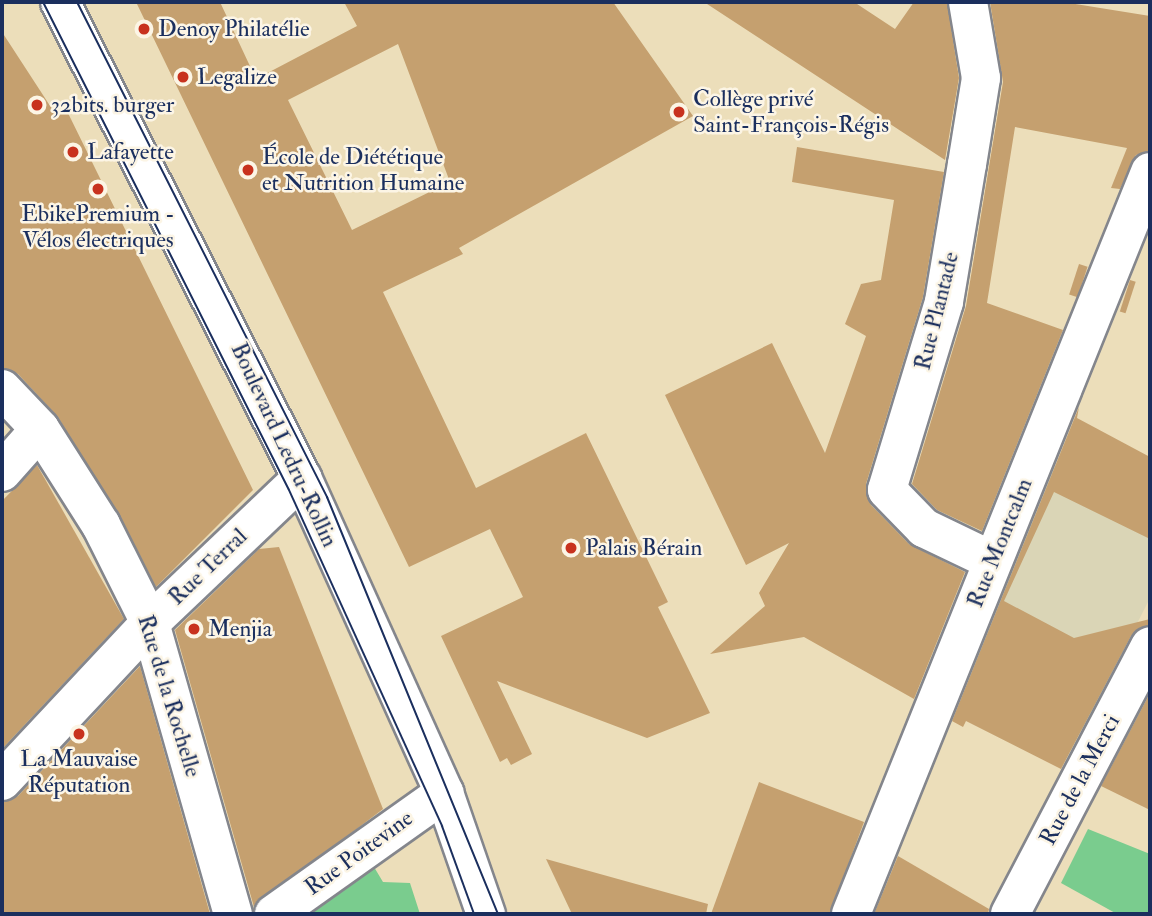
<!DOCTYPE html>
<meta charset="utf-8">
<style>
body{margin:0}
#map{position:relative;width:1152px;height:916px;overflow:hidden;background:#ecdeba;font-family:"IM FELL Double Pica",serif}
div>[style]{position:absolute}
[style*='--x']{left:calc(var(--x)*1px);top:calc(var(--y)*1px);width:calc(var(--w)*1px);rotate:calc(var(--a)*1deg)}
.built>*{inset:0;background:#dad5b6}
.green>*{inset:0;background:#7acc8e}
.building>*{inset:0;background:#c5a06f;transform-origin:0 0}
.roads{filter:drop-shadow(2px 0 #84868c) drop-shadow(-2px 0 #84868c) drop-shadow(0 2px #84868c) drop-shadow(0 -2px #84868c)}
.minor>*{height:38px;margin:-19px;padding:0 19px;transform-origin:19px;border-radius:19px;background:#fff}
.tram>*{height:2px;margin:-1px;padding:0 1px;transform-origin:1px;border-radius:1px;background:#1b2f5e}
.dots>*{width:19px;height:19px;translate:-50% -50%;box-sizing:border-box;border:4px solid #fcf5e5;border-radius:50%}
span{translate:-50% -50%;white-space:nowrap;text-align:center;line-height:1.15;-webkit-text-stroke:5px #fcf5e5;paint-order:stroke}
.poi-label{font-size:23px;color:#1b2f5e}
.left{translate:0 -50%;text-align:left}
.street-label{font-size:23px;color:#1b2f5e}
.frame{position:absolute;inset:0;border:4px solid #1b2f5e;pointer-events:none}
</style>
<div id="map">
<div class="built">
<div style="clip-path:polygon(1052px 463px,1150px 515px,1150px 598px,1083px 730px,964px 665px)"></div>
</div>
<div class="green">
<div style="clip-path:polygon(1088px 829px,1150px 854px,1150px 914px,1117px 914px,1061px 883px)"></div>
<div style="clip-path:polygon(374px 867px,383px 882px,410px 883px,420px 914px,308px 914px)"></div>
</div>
<div class="building">
<div style="clip-path:polygon(evenodd,136px 2px,220px 2px,256px 79px,357px 26px,344px 2px,613px 2px,693px 116px,459px 248px,463px 254px,383px 292px,476px 488px,586px 433px,668px 602px,658px 607px,710px 713px,647px 738px,497px 681px,532px 754px,511px 765px,507px 758px,500px 762px,441px 636px,523px 597px,490px 529px,409px 567px,136px 2px,398px 44px,450px 182px,352px 230px,288px 100px,398px 44px)"></div>
<div style="clip-path:polygon(704px 2px,854px 2px,895px 29px,914px 2px,947px 2px,959px 78px,945px 160px)"></div>
<div style="clip-path:polygon(990px 2px,1063px 2px,1150px 16px,1150px 151px,1136px 155px,1120px 189px,1111px 188px,1127px 148px,1015px 127px,987px 303px,1063px 330px,982px 531px,937px 510px,912px 484px,966px 306px,1003px 82px)"></div>
<div style="clip-path:polygon(2px 32px,56px 115px,67px 111px,253px 490px,156px 587px,58px 417px,18px 374px,2px 368px)"></div>
<div style="clip-path:polygon(797px 147px,944px 172px,923px 297px,866px 484px,871px 505px,909px 544px,965px 572px,914px 699px,804px 637px,710px 654px,765px 606px,759px 593px,789px 543px,746px 565px,665px 395px,772px 343px,825px 453px,866px 336px,845px 324px,861px 284px,881px 280px,894px 200px,792px 182px)"></div>
<div style="left:1079px;top:264px;width:9px;height:32px;rotate:18deg"></div>
<div style="left:1130px;top:280px;width:6px;height:33px;rotate:18deg"></div>
<div style="clip-path:polygon(1079px 407px,1077px 418px,1150px 457px,1150px 539px,1054px 492px,1004px 601px,1074px 638px,1150px 619px,1150px 624px,1131px 636px,1061px 769px,966px 721px,963px 727px,952px 721px)"></div>
<div style="clip-path:polygon(37px 465px,124px 619px,2px 749px,2px 501px)"></div>
<div style="clip-path:polygon(279px 547px,383px 809px,254px 907px,175px 630px,259px 549px)"></div>
<div style="clip-path:polygon(140px 666px,210px 914px,2px 914px,2px 802px,18px 796px)"></div>
<div style="clip-path:polygon(1150px 693px,1150px 810px,1101px 786px)"></div>
<div style="clip-path:polygon(759px 782px,864px 822px,830px 914px,711px 914px)"></div>
<div style="clip-path:polygon(898px 856px,989px 909px,988px 914px,874px 914px)"></div>
<div style="clip-path:polygon(546px 859px,708px 904px,706px 914px,572px 914px)"></div>
</div>
<div class="roads">
<div class="minor">
<div style="--x:60;--y:2;--w:534;--a:63.05"></div>
<div style="--x:302;--y:478;--w:346;--a:65.7"></div>
<div style="--x:444;--y:793;--w:128;--a:70.9"></div>
<div style="--x:968;--y:2;--w:77;--a:80.3"></div>
<div style="--x:981;--y:78;--w:87;--a:99.2"></div>
<div style="--x:967;--y:164;--w:140;--a:99.5"></div>
<div style="--x:944;--y:302;--w:196;--a:106.9"></div>
<div style="--x:887;--y:490;--w:53;--a:45.8"></div>
<div style="--x:924;--y:528;--w:76;--a:25.6"></div>
<div style="--x:2;--y:389;--w:55;--a:46.5"></div>
<div style="--x:40;--y:429;--w:114;--a:57.6"></div>
<div style="--x:101;--y:525;--w:110;--a:63.4"></div>
<div style="--x:150;--y:623;--w:303;--a:74.1"></div>
<div style="--x:2;--y:472;--w:57;--a:-48.5"></div>
<div style="--x:2;--y:781;--w:216;--a:-46.9"></div>
<div style="--x:150;--y:623;--w:210;--a:-43.6"></div>
<div style="--x:274;--y:914;--w:209;--a:-35.4"></div>
<div style="--x:851;--y:914;--w:800;--a:-68.05"></div>
<div style="--x:1010;--y:914;--w:302;--a:-62.4"></div>
</div>
</div>
<div class="tram">
<div style="--x:43;--y:2;--w:546;--a:63.25"></div>
<div style="--x:289;--y:490;--w:369;--a:65.5"></div>
<div style="--x:442;--y:826;--w:94;--a:70"></div>
<div style="--x:77;--y:2;--w:555;--a:63.2"></div>
<div style="--x:327;--y:497;--w:451;--a:67.7"></div>
</div>
<div class="dots">
<div style="left:144px;top:29px;background:#c8321e"></div>
<div style="left:183px;top:77px;background:#c8321e"></div>
<div style="left:37px;top:105px;background:#c8321e"></div>
<div style="left:679px;top:112px;background:#c8321e"></div>
<div style="left:73px;top:152px;background:#c8321e"></div>
<div style="left:248px;top:170px;background:#c8321e"></div>
<div style="left:98px;top:189px;background:#c8321e"></div>
<div style="left:571px;top:548px;background:#c8321e"></div>
<div style="left:194px;top:629px;background:#c8321e"></div>
<div style="left:79px;top:734px;background:#c8321e"></div>
</div>
<div class="poi-label">
<span class="left" style="left:158px;top:29px">Denoy Philatélie</span>
<span class="left" style="left:197px;top:77px">Legalize</span>
<span class="left" style="left:693px;top:112px">Collège privé<br>Saint-François-Régis</span>
<span class="left" style="left:51px;top:105px">32bits. burger</span>
<span class="left" style="left:87px;top:152px">Lafayette</span>
<span class="left" style="left:262px;top:170px">École de Diététique<br>et Nutrition Humaine</span>
<span style="left:98px;top:227px">EbikePremium -<br>Vélos électriques</span>
<span class="left" style="left:585px;top:548px">Palais Bérain</span>
<span class="left" style="left:208px;top:629px">Menjia</span>
<span style="left:79px;top:772px">La Mauvaise<br>Réputation</span>
</div>
<div class="street-label">
<span style="left:937px;top:311px;rotate:-76deg">Rue Plantade</span>
<span style="left:284px;top:445px;rotate:65deg">Boulevard Ledru-Rollin</span>
<span style="left:1000px;top:543px;rotate:-68deg">Rue Montcalm</span>
<span style="left:208px;top:567px;rotate:-44deg">Rue Terral</span>
<span style="left:169px;top:696px;rotate:73deg">Rue de la Rochelle</span>
<span style="left:1080px;top:780px;rotate:-62deg">Rue de la Merci</span>
<span style="left:359px;top:853px;rotate:-36deg">Rue Poitevine</span>
</div>
<div class="frame"></div>
</div>
